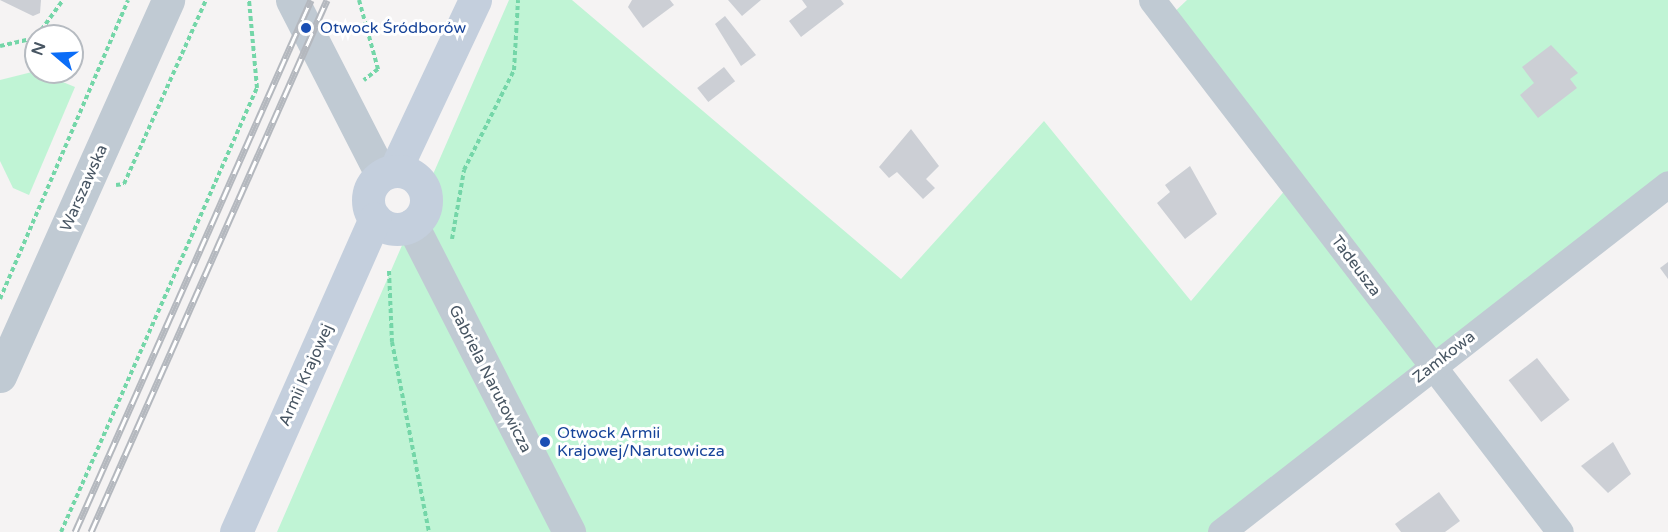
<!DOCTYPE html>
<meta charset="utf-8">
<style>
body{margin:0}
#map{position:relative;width:1668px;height:532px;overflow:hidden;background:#f5f3f3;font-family:"Varela Round",sans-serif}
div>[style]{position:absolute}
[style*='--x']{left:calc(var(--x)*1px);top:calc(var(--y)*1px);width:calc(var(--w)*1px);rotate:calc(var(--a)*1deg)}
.green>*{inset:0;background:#c0f4d5}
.building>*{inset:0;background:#cccfd5;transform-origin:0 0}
.path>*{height:4px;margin-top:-2px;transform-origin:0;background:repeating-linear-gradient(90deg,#74d6a8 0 4.5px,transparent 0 7.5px)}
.minor>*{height:27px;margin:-13.5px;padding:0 13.5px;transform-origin:13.5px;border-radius:13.5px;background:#c0cad3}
.tertiary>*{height:33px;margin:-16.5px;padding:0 16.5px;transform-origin:16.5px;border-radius:16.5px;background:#c0cad3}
.secondary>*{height:33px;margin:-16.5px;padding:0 16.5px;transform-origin:16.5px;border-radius:16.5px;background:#c4cfdd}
.secondary>.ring{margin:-16.5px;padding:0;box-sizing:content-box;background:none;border:33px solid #c4cfdd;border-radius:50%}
.rail>*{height:7px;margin-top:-3.5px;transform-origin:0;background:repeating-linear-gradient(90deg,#fff 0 14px,#b4b8be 0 28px);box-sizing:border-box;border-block:2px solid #b4b8be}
.dots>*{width:16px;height:16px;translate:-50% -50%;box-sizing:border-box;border:3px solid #fff;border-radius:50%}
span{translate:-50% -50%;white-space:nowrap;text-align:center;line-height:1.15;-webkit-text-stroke:6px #fff;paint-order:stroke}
.transit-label{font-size:16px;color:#164399}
.left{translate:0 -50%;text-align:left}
.street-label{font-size:16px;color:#485663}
.north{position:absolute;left:24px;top:24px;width:60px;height:60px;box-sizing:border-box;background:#fff;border:2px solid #b6bbc1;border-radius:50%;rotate:289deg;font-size:16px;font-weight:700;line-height:24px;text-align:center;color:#485663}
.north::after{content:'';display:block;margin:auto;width:21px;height:27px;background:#0b6df7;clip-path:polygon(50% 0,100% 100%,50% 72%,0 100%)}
</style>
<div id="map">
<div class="green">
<div style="clip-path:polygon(509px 0,572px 0,901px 279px,1044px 121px,1191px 301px,1292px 182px,1167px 19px,1187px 0,1668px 0,1668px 184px,1221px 532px,277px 532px)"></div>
<div style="clip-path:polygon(36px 71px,75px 87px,29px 195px,13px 188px,0 161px,0 80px)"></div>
</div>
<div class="building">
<div style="clip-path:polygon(0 0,41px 0,40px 13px,33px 16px)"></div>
<div style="clip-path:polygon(632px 0,670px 0,674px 5px,643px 28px,628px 7px)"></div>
<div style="clip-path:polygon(728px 0,761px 0,742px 16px)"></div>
<div style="clip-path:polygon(802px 0,841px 0,844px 4px,801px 37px,789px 21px,807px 7px)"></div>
<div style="clip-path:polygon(725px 16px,756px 55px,741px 66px,715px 24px)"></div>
<div style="clip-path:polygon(1551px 45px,1578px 73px,1570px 79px,1577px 88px,1538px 118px,1520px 95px,1534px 83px,1522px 67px)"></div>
<div style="left:724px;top:67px;width:18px;height:34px;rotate:52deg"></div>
<div style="clip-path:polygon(911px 129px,939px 166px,926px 179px,935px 188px,923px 199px,897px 172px,889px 178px,879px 167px)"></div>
<div style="clip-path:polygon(1190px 166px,1217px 214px,1185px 239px,1157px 203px,1170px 192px,1165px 185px)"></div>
<div style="clip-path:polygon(1668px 262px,1668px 279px,1660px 268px)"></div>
<div style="left:1537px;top:358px;width:53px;height:36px;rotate:52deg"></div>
<div style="clip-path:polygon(1613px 442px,1631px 474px,1608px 493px,1581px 466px)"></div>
<div style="clip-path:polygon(1439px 492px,1460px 521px,1445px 532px,1401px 532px,1395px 524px)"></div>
</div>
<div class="path">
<div style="--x:359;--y:0;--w:72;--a:74.6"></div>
<div style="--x:378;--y:69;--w:18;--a:142"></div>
<div style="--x:37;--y:36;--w:44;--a:-54.2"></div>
<div style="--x:0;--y:46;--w:37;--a:-13"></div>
<div style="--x:116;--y:185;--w:8;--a:-7"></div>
<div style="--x:124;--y:184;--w:201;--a:-66"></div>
<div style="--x:452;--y:239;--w:70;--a:-80.1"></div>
<div style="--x:464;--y:170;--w:112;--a:-63.4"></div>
<div style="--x:514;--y:70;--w:70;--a:-86.7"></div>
<div style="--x:389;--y:271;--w:71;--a:87.6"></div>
<div style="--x:392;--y:342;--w:194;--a:79"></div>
<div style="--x:0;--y:299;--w:325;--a:-66.8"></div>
<div style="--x:61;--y:532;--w:485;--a:-66.2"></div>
<div style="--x:257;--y:88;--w:88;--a:-95.2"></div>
</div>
<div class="minor">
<div style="--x:1152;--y:0;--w:670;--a:52.51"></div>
<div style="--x:1221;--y:532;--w:566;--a:-37.9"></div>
</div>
<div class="tertiary">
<div style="--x:292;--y:0;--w:195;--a:62.9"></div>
<div style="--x:412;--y:225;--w:345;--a:62.9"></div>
<div style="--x:0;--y:376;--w:412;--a:-65.9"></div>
</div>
<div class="secondary">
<div style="--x:395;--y:170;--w:188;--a:-64.8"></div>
<div class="ring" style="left:368px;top:171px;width:25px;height:25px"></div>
<div style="--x:236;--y:532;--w:343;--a:-66.1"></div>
</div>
<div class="rail">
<div style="--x:75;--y:532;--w:582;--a:-66.08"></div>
<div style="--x:91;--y:532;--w:582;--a:-66.08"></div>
</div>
<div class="dots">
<div style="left:306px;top:28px;background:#1a4fb4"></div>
<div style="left:545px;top:442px;background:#1a4fb4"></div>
</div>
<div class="transit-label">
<span class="left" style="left:320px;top:28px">Otwock Śródborów</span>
<span class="left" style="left:557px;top:442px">Otwock Armii<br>Krajowej/Narutowicza</span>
</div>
<div class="street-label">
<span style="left:84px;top:188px;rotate:-66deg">Warszawska</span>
<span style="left:1356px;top:266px;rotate:53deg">Tadeusza</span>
<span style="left:1444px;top:357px;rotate:-38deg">Zamkowa</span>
<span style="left:306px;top:375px;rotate:-66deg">Armii Krajowej</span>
<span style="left:490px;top:379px;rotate:63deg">Gabriela Narutowicza</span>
</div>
<div class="north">N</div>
</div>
